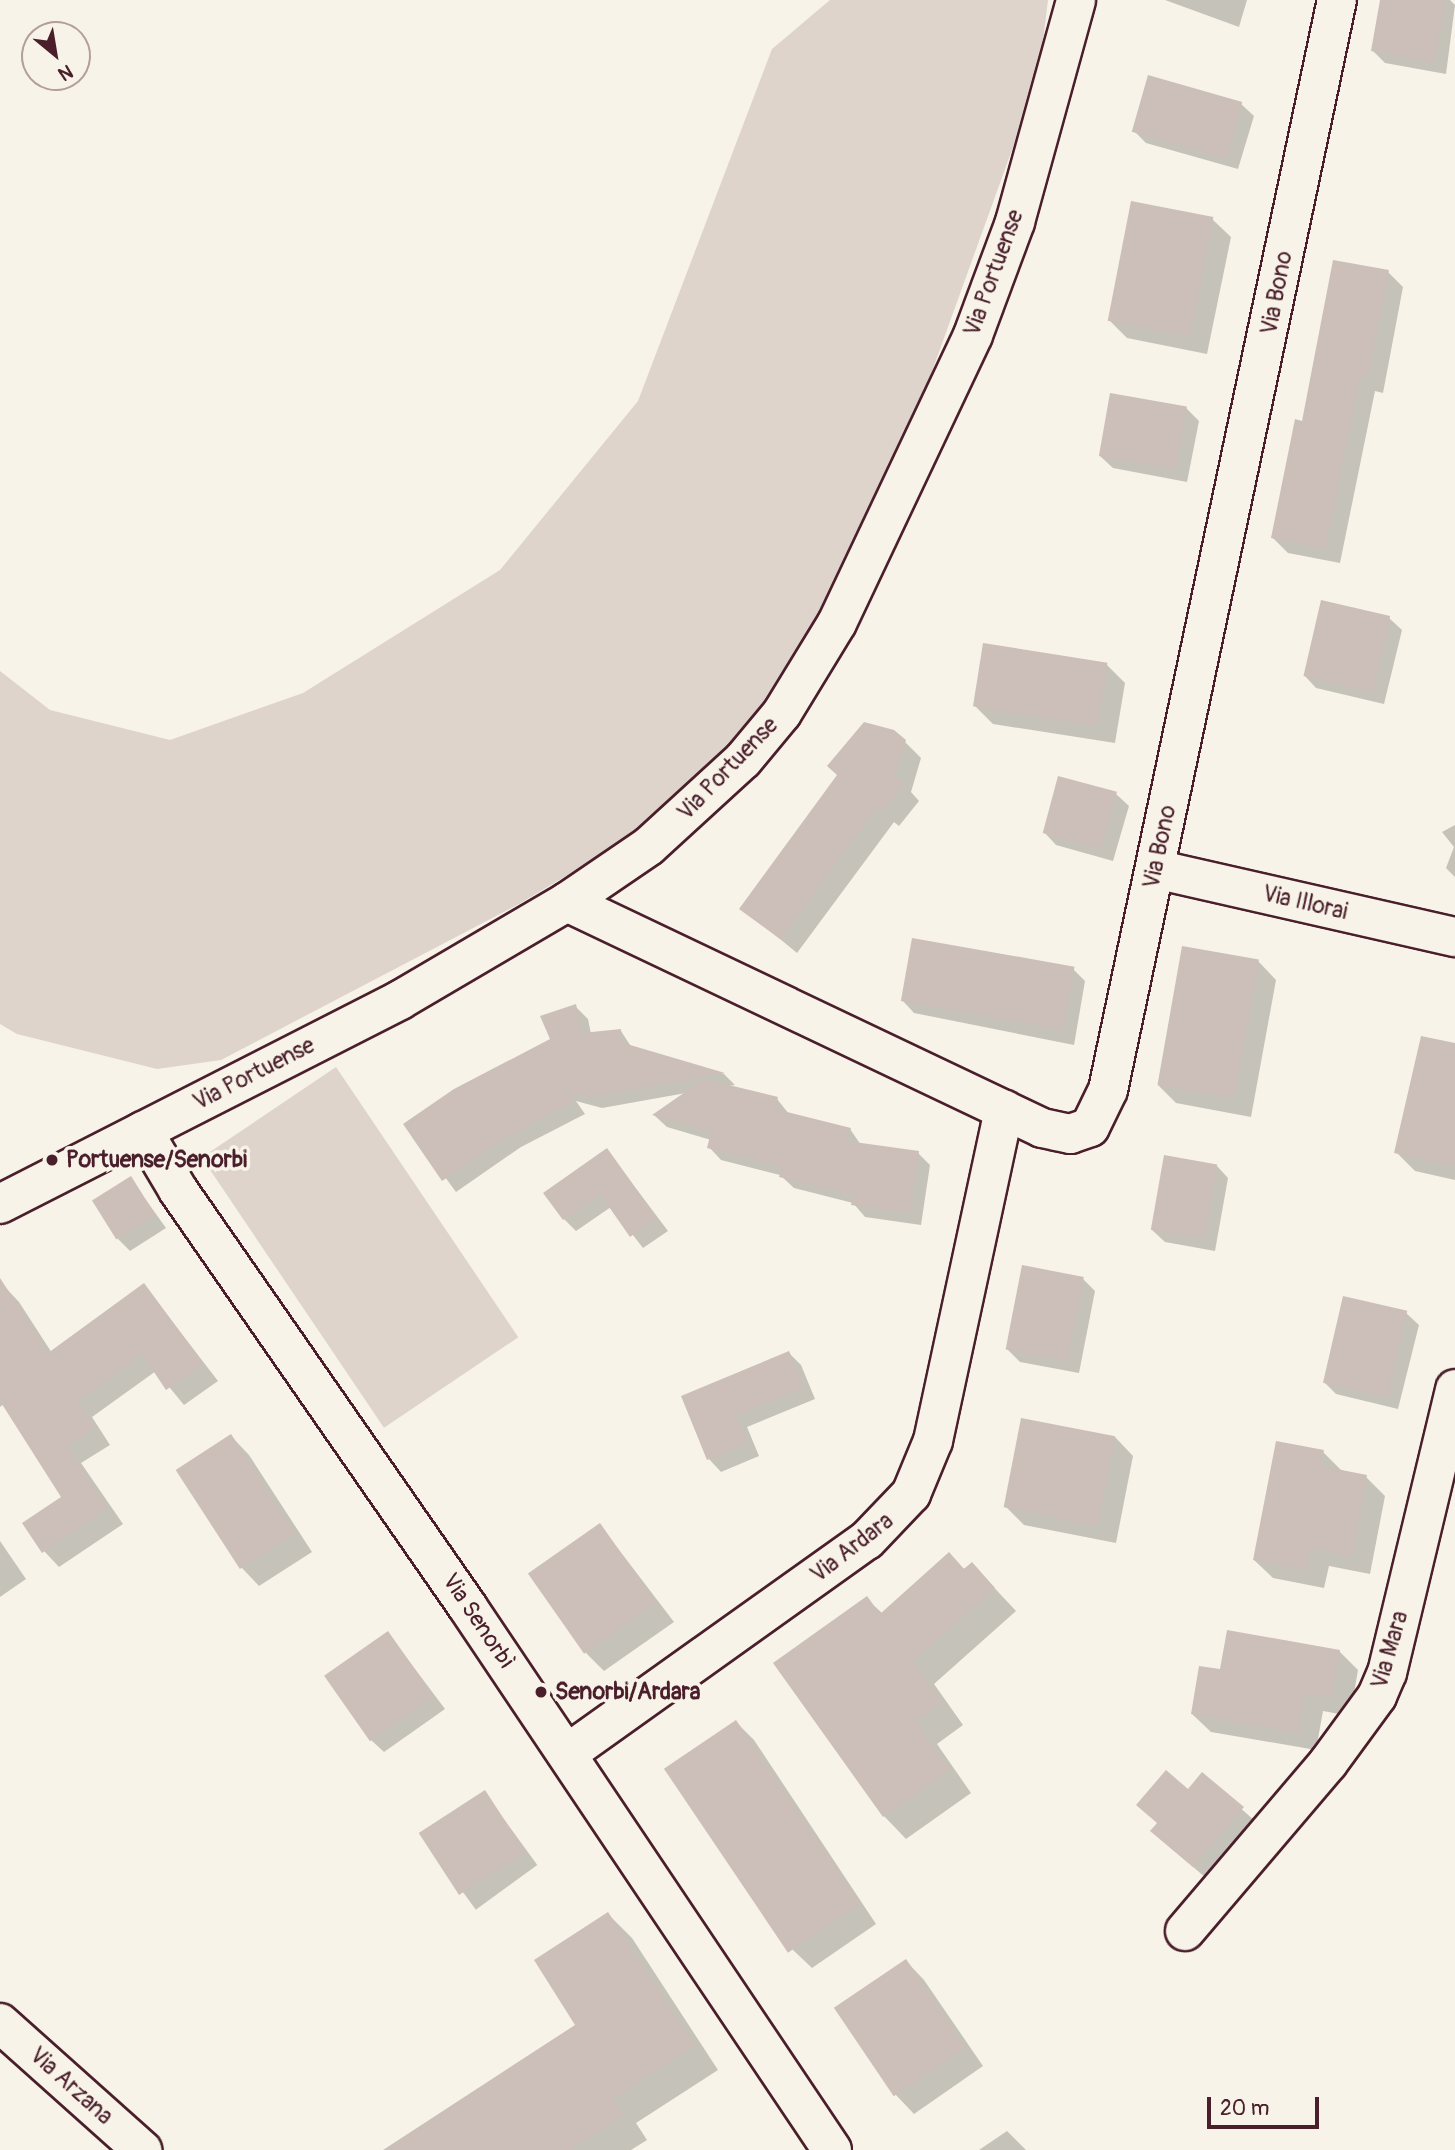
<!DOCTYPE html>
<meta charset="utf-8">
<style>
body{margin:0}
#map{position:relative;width:1455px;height:2150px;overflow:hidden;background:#f7f3e8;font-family:Pangolin,sans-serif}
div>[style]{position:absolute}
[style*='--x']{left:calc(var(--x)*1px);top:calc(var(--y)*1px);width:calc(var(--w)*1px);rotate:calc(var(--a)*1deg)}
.green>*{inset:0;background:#ded4cc;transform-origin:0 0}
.shadow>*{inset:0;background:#0003;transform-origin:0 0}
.building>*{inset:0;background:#ccbfb9;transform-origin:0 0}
.roads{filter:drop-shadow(2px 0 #4a1f2b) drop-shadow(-2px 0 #4a1f2b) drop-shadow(0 2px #4a1f2b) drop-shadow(0 -2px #4a1f2b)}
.minor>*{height:38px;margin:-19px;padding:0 19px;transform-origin:19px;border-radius:19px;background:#f7f3e8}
.secondary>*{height:38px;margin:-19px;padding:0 19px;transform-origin:19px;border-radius:19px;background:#f7f3e8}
.dots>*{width:19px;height:19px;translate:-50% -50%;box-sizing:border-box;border:4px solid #f7f3e8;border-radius:50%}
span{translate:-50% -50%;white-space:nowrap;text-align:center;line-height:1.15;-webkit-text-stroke:7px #f7f3e8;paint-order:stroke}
.street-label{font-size:23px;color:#4a1f2b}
.poi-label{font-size:23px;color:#4a1f2b;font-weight:700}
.left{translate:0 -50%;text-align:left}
.north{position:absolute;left:21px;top:21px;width:70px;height:70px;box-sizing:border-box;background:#f7f3e8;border:2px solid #b29e9c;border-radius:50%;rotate:150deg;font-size:19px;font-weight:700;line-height:28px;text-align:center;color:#4a1f2b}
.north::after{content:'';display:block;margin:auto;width:24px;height:32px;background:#4a1f2b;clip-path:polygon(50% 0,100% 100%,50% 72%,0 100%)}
.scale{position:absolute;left:1207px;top:2097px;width:112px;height:32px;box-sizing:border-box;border:4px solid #4a1f2b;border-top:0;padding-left:9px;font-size:21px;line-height:24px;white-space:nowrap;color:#4a1f2b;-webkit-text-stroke:5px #f7f3e8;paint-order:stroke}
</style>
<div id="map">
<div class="green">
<div style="clip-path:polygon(830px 0,1048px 0,1039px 75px,922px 399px,820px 628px,762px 713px,668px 815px,519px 904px,221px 1060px,157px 1069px,17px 1034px,0 1024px,0 671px,50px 710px,170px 740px,303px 693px,500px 570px,638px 401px,772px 49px)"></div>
<div style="left:336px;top:1067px;width:326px;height:162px;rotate:56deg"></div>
</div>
<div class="shadow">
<div style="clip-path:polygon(1165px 0,1247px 0,1239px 27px)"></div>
<div style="clip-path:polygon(1382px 0,1450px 0,1455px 5px,1446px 74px,1385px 63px,1373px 51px)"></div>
<div style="clip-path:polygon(1241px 104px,1254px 116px,1238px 169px,1146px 143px,1134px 131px)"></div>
<div style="clip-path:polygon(1212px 219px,1231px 237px,1207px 354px,1127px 338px,1108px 319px)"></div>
<div style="clip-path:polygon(1388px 272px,1403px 287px,1383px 393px,1375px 391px,1340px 563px,1288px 553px,1273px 538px,1303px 423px)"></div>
<div style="clip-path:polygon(1186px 408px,1199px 421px,1187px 482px,1113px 468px,1100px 456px)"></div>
<div style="clip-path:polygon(1389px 618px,1402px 630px,1384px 704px,1316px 688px,1304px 675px)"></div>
<div style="clip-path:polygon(1107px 665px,1125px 683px,1115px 743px,993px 724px,975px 706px)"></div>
<div style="clip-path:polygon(905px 742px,921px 758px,911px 792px,919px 801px,899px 826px,894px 822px,797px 953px,742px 908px)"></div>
<div style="clip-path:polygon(1116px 794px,1129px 806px,1113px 861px,1056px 845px,1044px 832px)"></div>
<div style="clip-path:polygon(1455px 825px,1455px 877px,1446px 868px,1454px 847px,1442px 832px)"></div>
<div style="clip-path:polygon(1258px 961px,1276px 980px,1251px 1117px,1176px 1103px,1158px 1085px)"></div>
<div style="clip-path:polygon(1073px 969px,1085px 981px,1074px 1045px,914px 1013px,902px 1000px)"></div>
<div style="clip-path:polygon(575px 1006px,588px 1019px,591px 1034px,621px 1031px,632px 1048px,724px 1074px,735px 1085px,727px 1086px,777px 1099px,789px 1114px,850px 1129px,861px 1145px,918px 1153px,930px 1165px,921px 1225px,865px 1217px,853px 1203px,794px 1188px,780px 1175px,721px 1160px,709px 1147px,711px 1140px,667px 1127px,655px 1116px,686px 1093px,602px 1108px,576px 1101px,585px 1114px,521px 1147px,456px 1192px,406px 1124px,552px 1040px)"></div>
<div style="clip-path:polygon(1455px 1045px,1455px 1180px,1415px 1171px,1396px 1152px)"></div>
<div style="clip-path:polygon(607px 1150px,668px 1231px,643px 1248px,611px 1207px,576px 1231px,564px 1219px)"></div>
<div style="clip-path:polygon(1216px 1165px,1228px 1178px,1215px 1251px,1165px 1242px,1152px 1230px)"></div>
<div style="clip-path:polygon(131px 1179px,166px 1228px,130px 1251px,118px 1239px)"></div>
<div style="clip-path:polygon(1083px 1279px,1095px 1291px,1079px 1373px,1020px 1362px,1008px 1350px)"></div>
<div style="clip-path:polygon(144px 1285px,218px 1381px,184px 1405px,156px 1371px,92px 1417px,110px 1445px,81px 1463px,123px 1524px,59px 1567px,44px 1551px,63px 1497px,4px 1404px,0 1407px,0 1288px,4px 1286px,19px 1302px,52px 1353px)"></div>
<div style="clip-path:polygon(1406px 1313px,1419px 1325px,1398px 1409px,1336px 1394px,1324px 1382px)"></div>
<div style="clip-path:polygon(789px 1353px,801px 1365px,815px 1399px,747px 1427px,759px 1456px,721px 1472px,709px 1459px,683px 1397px)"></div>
<div style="clip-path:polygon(231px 1436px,249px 1455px,312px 1552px,259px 1586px,241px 1567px,178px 1470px)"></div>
<div style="clip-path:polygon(1115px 1437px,1133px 1456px,1116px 1543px,1024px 1525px,1005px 1506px)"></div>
<div style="clip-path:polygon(1323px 1452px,1341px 1470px,1366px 1477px,1385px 1496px,1370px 1574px,1329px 1566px,1324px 1588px,1273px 1578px,1254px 1560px)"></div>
<div style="clip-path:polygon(600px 1525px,674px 1622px,604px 1671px,586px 1653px)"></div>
<div style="clip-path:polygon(0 1541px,26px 1579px,0 1597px)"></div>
<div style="clip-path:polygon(972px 1564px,1016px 1611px,934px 1684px,963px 1725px,937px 1744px,971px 1793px,906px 1839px,884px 1816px,867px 1599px,883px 1614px)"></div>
<div style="clip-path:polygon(388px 1633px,445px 1709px,384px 1752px,371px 1740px)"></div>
<div style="clip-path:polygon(1339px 1651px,1358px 1670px,1350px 1716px,1323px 1711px,1316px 1750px,1211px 1732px,1192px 1714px)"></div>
<div style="clip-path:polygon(736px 1722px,754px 1740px,876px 1924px,812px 1968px,793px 1950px)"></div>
<div style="clip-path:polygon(1202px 1774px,1255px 1821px,1206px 1878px,1165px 1843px,1188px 1791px)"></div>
<div style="left:485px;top:1793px;width:89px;height:76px;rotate:54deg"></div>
<div style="clip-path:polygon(608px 1914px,632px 1938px,718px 2070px,636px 2123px,647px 2140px,631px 2150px,387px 2150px,578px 2026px)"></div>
<div style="clip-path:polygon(906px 1961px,924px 1980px,983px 2066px,914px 2114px,896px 2095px,837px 2009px)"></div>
<div style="clip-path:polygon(1007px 2131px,1026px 2150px,979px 2150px)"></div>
</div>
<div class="building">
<div style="clip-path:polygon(1380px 0,1446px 0,1434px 63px,1371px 51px)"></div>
<div style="left:1148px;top:75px;width:98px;height:59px;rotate:16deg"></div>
<div style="left:1131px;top:201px;width:84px;height:122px;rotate:11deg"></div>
<div style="clip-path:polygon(1333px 260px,1389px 270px,1368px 378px,1360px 377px,1325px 549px,1271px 538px,1295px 419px,1302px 421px)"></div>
<div style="left:1110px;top:393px;width:78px;height:64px;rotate:10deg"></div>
<div style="left:1321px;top:600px;width:71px;height:78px;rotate:13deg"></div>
<div style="left:983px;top:643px;width:126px;height:64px;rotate:9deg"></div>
<div style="clip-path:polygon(864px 722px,894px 730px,906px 740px,895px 776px,904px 784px,882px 811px,877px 807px,780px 939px,739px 909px,837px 775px,827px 766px)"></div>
<div style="left:1058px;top:776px;width:61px;height:59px;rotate:15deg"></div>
<div style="left:912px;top:938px;width:165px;height:64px;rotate:10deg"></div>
<div style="left:1182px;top:946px;width:78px;height:141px;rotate:10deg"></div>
<div style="clip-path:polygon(576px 1004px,582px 1033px,621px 1029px,620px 1042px,725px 1073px,588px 1097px,567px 1091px,574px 1101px,509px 1136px,442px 1181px,403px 1124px,454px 1089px,550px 1039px,540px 1016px)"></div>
<div style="clip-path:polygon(1421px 1036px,1455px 1043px,1455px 1166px,1394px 1153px)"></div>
<div style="clip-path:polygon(704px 1079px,778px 1097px,775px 1109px,851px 1128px,847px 1141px,919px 1151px,909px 1213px,851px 1205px,853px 1195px,779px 1177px,782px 1167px,707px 1148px,711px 1132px,652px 1115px)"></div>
<div style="clip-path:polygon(607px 1148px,657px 1218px,630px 1237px,600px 1194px,563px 1220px,543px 1193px)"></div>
<div style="left:1164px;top:1155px;width:54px;height:76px;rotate:10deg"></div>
<div style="left:131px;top:1176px;width:46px;height:46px;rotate:58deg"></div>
<div style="left:1022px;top:1265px;width:63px;height:86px;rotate:11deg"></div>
<div style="clip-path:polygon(0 1278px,48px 1353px,144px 1283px,204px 1364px,166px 1390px,142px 1354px,78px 1401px,95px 1428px,67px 1446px,108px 1508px,42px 1553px,22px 1523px,61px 1497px,0 1401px)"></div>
<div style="left:1343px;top:1296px;width:66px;height:89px;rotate:13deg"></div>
<div style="clip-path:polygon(789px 1351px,804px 1387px,736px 1415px,748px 1443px,707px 1460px,681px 1396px)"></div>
<div style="left:1021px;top:1418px;width:96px;height:91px;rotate:11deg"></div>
<div style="left:231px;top:1434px;width:118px;height:66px;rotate:57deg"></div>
<div style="clip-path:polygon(1276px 1441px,1324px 1450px,1321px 1466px,1367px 1475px,1352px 1557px,1311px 1548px,1306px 1570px,1253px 1560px)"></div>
<div style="left:600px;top:1523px;width:98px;height:88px;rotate:55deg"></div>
<div style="clip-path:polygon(949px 1552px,964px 1569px,972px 1562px,995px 1588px,913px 1661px,942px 1702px,916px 1721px,950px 1770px,883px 1817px,773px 1663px,867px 1596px,880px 1614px)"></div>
<div style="clip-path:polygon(1227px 1630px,1340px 1650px,1332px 1698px,1305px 1694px,1298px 1733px,1191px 1714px,1199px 1666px,1220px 1669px)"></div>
<div style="left:388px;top:1631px;width:80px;height:78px;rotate:55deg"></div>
<div style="left:736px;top:1720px;width:222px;height:87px;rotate:56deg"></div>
<div style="clip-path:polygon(1166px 1770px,1188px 1789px,1202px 1772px,1244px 1807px,1193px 1867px,1150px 1831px,1157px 1823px,1136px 1805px)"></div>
<div style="left:485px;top:1790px;width:74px;height:79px;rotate:57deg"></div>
<div style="clip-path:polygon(608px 1912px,695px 2045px,613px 2099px,624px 2115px,570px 2150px,383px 2150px,575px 2025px,534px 1960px)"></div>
<div style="left:906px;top:1959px;width:107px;height:87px;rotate:56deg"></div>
</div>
<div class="roads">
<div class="minor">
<div style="--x:1155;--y:869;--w:308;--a:12.8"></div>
<div style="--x:567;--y:902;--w:526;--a:25.44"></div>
<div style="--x:1042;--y:1128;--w:29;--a:12"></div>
<div style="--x:1070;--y:1134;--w:21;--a:-19"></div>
<div style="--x:1090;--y:1127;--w:41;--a:-64.1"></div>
<div style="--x:1108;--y:1090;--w:1114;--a:-78.14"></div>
<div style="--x:143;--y:1131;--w:69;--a:59.3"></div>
<div style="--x:178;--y:1190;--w:507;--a:55.21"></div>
<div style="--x:467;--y:1606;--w:655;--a:56.14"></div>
<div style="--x:568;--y:1753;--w:367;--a:-35.5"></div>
<div style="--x:867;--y:1540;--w:64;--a:-46.3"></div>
<div style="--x:911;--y:1494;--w:57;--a:-67.5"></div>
<div style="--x:933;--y:1441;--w:339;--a:-77.9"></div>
<div style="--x:1185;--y:1931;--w:221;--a:-49.6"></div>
<div style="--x:1328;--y:1763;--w:83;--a:-53.8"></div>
<div style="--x:1377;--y:1696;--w:25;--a:-67"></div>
<div style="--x:1387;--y:1673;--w:292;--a:-76.5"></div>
<div style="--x:0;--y:2023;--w:191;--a:41.8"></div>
</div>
<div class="secondary">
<div style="--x:0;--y:1204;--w:449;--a:-27"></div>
<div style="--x:400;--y:1000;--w:194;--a:-30.4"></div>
<div style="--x:567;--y:902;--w:99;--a:-34.3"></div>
<div style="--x:649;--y:846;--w:127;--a:-42.5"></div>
<div style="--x:743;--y:760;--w:61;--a:-50.3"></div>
<div style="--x:782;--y:713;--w:105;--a:-58.6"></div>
<div style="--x:837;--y:623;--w:318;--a:-64.7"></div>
<div style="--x:973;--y:335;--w:121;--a:-69.6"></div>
<div style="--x:1015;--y:222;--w:230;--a:-74.6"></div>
</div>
</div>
<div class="dots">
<div style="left:52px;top:1160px;background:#4a1f2b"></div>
<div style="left:541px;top:1692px;background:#4a1f2b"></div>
</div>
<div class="street-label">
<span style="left:994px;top:273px;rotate:-70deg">Via Portuense</span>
<span style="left:1277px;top:293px;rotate:-79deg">Via Bono</span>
<span style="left:728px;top:769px;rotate:-46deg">Via Portuense</span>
<span style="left:1160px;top:847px;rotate:-78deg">Via Bono</span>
<span style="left:1305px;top:903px;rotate:13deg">Via Illorai</span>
<span style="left:254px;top:1074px;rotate:-27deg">Via Portuense</span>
<span style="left:852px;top:1548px;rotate:-38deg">Via Ardara</span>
<span style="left:478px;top:1621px;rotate:56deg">Via Senorbì</span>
<span style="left:1390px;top:1650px;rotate:-74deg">Via Mara</span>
<span style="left:71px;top:2086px;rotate:42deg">Via Arzana</span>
</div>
<div class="poi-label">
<span class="left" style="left:66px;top:1160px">Portuense/Senorbi</span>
<span class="left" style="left:555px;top:1692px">Senorbi/Ardara</span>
</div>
<div class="north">N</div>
<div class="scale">20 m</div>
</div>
